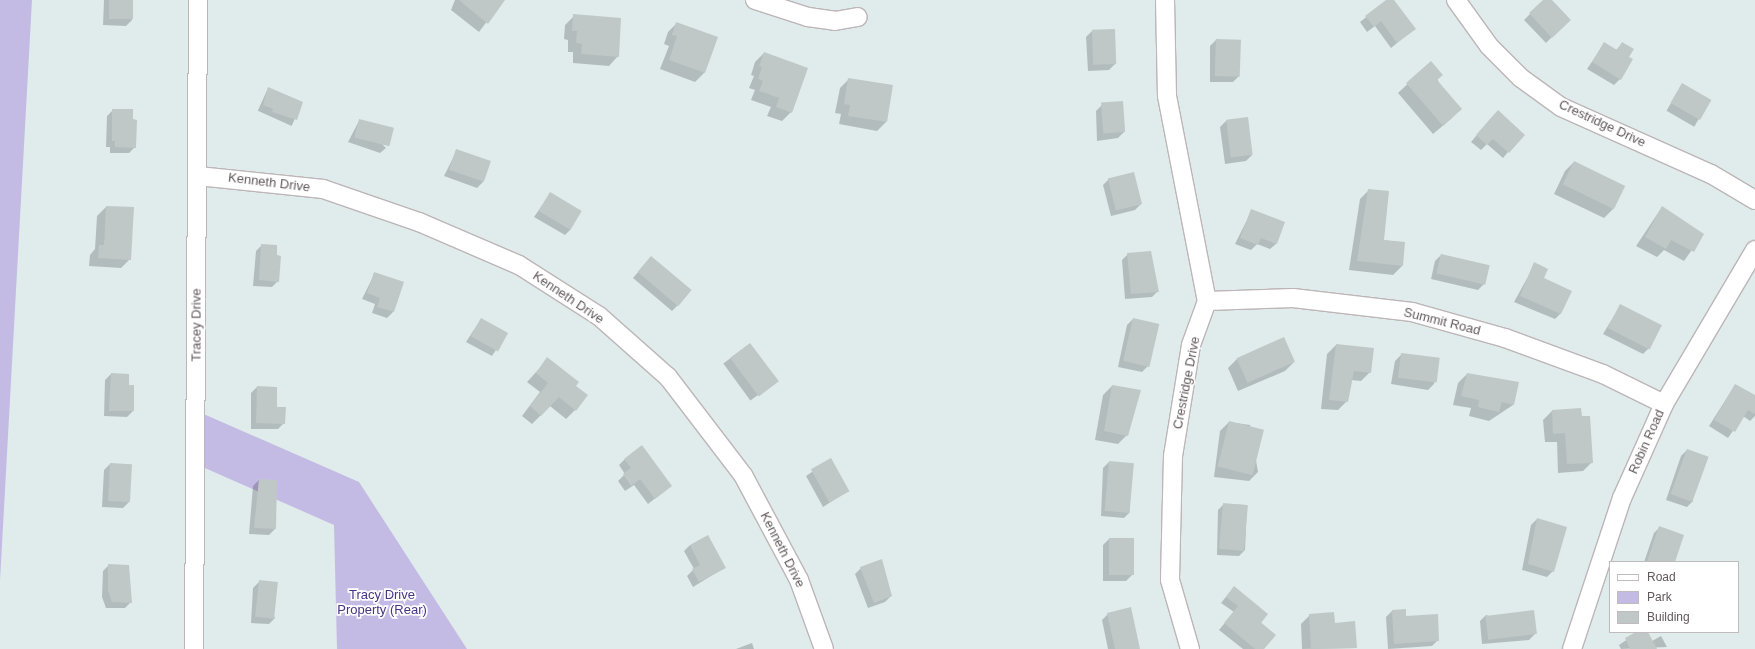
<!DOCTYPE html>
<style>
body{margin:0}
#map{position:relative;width:1755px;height:649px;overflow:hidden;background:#dfeceb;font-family:Helvetica,sans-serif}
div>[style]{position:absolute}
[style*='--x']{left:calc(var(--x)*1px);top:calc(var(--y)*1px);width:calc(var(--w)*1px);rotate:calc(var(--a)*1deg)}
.green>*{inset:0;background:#c3bbe4}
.shadow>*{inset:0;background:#0003;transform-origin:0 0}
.building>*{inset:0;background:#bfc8c7;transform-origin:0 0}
.roads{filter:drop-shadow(1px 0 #bdb5b6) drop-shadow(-1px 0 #bdb5b6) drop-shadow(0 1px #bdb5b6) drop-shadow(0 -1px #bdb5b6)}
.street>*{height:18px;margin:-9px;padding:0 9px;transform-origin:9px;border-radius:9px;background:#fff}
span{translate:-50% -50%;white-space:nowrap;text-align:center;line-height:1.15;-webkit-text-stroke:3.5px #fff;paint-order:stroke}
.street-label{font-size:13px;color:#61585a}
.park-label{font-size:13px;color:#483484}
.legend{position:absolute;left:1609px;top:561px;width:130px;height:72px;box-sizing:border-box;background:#fff;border:1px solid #c0bcbd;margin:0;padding:5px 7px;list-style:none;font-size:12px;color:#61585a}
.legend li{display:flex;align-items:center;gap:8px;height:20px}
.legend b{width:20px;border:1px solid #c0bcbd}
</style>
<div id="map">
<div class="green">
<div style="clip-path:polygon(0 0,32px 0,0 581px)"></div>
<div style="clip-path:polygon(199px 412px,359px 482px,467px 649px,337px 649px,334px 525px,198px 465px)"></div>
</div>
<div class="shadow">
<div style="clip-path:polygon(104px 0,132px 0,132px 20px,126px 26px,103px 25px)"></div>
<div style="clip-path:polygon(455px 0,503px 0,479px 32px,451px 10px)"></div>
<div style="clip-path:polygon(1388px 0,1392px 0,1414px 29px,1391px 48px,1375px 26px,1367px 32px,1360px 22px)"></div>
<div style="clip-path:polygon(1544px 0,1550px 0,1569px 20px,1546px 43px,1524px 20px)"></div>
<div style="clip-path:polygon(574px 16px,618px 56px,609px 66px,573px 63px,573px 52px,568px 52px,568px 40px,564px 39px,565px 25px)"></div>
<div style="clip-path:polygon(677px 23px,716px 37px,704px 73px,695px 82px,660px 69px,669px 46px,664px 44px,668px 32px)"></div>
<div style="clip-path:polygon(1092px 31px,1115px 64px,1109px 70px,1088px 71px,1086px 37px)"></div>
<div style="clip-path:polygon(1216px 40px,1239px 76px,1233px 82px,1210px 82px,1210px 46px)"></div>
<div style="clip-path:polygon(1623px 43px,1620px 79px,1614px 85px,1587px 69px,1604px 44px,1616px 50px)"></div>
<div style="clip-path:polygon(764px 53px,791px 112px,782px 121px,767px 116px,771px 107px,751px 100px,755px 90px,749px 88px,754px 76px,751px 75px,755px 62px)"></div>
<div style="clip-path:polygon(1431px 62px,1452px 118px,1433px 134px,1398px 93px)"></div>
<div style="clip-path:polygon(849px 79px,886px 122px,877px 131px,839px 124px,841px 114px,835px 113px,840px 88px)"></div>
<div style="left:1682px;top:84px;width:32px;height:31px;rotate:30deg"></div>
<div style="left:268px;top:88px;width:37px;height:25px;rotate:24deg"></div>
<div style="clip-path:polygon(1102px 105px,1124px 132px,1118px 138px,1097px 141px,1096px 111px)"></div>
<div style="clip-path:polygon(113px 110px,135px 147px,129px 153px,110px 153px,110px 147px,106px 147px,107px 116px)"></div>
<div style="clip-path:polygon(1492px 117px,1508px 152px,1503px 158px,1487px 144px,1481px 150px,1471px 142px)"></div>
<div style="clip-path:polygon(1247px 118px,1252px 155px,1246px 161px,1225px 164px,1220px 127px,1226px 121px)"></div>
<div style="clip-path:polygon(359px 121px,386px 148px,380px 153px,348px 142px)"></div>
<div style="clip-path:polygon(457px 150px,483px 182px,477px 188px,444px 176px)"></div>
<div style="clip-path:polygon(1574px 162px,1613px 209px,1604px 218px,1554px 194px,1565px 171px)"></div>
<div style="clip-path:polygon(1109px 179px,1141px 204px,1135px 210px,1111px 216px,1103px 185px)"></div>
<div style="clip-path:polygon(1369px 190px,1383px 240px,1404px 243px,1402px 266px,1393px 275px,1349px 270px,1360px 199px)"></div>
<div style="clip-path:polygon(550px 194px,571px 229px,565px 235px,534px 217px)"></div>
<div style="clip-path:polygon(106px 207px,133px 208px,130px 259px,121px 268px,89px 266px,90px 255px,95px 249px,97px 216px)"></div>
<div style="clip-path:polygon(1662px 207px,1703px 234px,1684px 261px,1664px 250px,1657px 257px,1636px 246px)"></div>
<div style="clip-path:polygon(1252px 210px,1276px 244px,1270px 249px,1257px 244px,1251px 250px,1235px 244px)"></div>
<div style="clip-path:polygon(262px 245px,278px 281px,272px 287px,253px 286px,256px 251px)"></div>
<div style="clip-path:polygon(1128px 254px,1158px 291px,1152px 297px,1125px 299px,1122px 260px)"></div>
<div style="clip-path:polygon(1441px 255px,1484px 284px,1478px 290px,1431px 279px,1435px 261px)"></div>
<div style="clip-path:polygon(645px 264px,678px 305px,672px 311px,633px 278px)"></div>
<div style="clip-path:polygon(1535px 264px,1561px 313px,1555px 319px,1514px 302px)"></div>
<div style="clip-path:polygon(375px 273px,403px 282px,393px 312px,387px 318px,372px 313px,375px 304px,362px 299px)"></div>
<div style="clip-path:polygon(1620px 306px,1649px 348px,1643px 354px,1603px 334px)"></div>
<div style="clip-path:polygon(481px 319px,507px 333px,492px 356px,466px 342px)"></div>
<div style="clip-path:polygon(1133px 319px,1148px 366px,1142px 372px,1118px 367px,1127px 325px)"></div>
<div style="left:750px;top:344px;width:46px;height:33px;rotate:54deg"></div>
<div style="clip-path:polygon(1336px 345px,1373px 349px,1370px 372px,1361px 381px,1351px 380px,1347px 401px,1338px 410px,1321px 409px,1327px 354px)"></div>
<div style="clip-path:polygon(1401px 355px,1439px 359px,1434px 384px,1428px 390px,1391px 384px,1395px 361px)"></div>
<div style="clip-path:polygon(548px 359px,575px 386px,575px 410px,566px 419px,550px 406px,532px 424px,522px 416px,540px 392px,527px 382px)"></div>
<div style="clip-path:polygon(1237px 359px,1294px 362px,1285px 371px,1238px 391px,1228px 368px)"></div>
<div style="clip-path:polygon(111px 374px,128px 386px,133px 411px,127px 417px,104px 416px,105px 380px)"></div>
<div style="clip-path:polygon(1467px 374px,1518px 383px,1513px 405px,1489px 421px,1469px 416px,1471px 408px,1453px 405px,1458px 383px)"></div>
<div style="clip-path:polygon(1735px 385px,1755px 397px,1755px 416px,1750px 421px,1743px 416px,1728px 438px,1709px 426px)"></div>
<div style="clip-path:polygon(1112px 386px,1127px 435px,1118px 444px,1095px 440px,1103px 395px)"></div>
<div style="clip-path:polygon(257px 387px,284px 423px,278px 429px,251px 429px,251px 393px)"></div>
<div style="clip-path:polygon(1552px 411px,1592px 462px,1583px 471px,1558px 473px,1557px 442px,1545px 442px,1543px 420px)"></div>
<div style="clip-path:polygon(1229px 422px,1250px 425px,1258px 472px,1249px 481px,1214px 477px,1220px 431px)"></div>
<div style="clip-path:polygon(1687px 450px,1693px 501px,1687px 507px,1666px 500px,1681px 456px)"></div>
<div style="clip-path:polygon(625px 459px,671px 486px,648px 504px,634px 485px,625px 491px,618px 481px,625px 474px,619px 465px)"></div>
<div style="clip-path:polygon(831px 459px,848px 491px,823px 507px,806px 476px)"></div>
<div style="clip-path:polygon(1109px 462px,1130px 512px,1124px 518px,1101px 516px,1103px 468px)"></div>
<div style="clip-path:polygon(110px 464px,131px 465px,129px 502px,123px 508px,102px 507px,104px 470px)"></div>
<div style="clip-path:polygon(259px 480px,275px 529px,269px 535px,249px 534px,253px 486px)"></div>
<div style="clip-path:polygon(1224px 504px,1247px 505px,1245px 550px,1239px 556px,1217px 555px,1218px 510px)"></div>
<div style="clip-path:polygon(1537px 519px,1553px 571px,1547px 577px,1522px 570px,1531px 525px)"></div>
<div style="clip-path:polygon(1659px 528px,1674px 562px,1644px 562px,1654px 533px)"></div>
<div style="clip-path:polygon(1109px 539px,1132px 575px,1126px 581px,1103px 581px,1103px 545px)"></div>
<div style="clip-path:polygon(690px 545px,724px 568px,693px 587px,687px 576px,694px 569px,684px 551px)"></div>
<div style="clip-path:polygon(109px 565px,131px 602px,125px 608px,106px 608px,102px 597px,103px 571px)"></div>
<div style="clip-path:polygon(861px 568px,891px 596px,885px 602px,868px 608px,855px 574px)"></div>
<div style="clip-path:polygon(259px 582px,275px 618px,269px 624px,251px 623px,253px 588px)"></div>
<div style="clip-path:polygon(1234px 587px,1259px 623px,1263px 649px,1243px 649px,1219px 630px,1234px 612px,1221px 603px)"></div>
<div style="clip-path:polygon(1392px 611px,1405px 617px,1438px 640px,1432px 646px,1388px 649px,1386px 617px)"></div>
<div style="clip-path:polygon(1108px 614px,1139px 649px,1108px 649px,1102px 620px)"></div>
<div style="clip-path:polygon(1310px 615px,1334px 624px,1356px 648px,1302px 649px,1301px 624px)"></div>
<div style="clip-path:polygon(1486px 615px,1535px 634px,1529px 640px,1482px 644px,1480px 621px)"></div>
<div style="clip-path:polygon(1638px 632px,1647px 632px,1652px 641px,1661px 636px,1667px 647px,1621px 649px,1619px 645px)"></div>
<div style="clip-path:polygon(752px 643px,754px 649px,736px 649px)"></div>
</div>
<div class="building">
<div style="left:109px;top:0;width:24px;height:19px"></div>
<div style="clip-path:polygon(459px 0,505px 0,488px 24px)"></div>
<div style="clip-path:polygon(1386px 0,1394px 0,1416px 29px,1397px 43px,1381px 21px,1374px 27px,1365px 16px)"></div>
<div style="clip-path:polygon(1543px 0,1552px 0,1571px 20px,1552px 38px,1529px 13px)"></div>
<div style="clip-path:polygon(573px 14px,621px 18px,619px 57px,581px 54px,582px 44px,576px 43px,577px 31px,572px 31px)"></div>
<div style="clip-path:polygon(676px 22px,718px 37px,705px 73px,669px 60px,677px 36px,672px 35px)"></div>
<div style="left:1115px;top:29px;width:35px;height:23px;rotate:88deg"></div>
<div style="left:1216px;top:39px;width:25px;height:37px;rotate:2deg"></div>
<div style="clip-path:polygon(1604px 42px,1617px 50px,1622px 42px,1634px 49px,1629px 57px,1633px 59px,1621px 80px,1592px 62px)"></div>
<div style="clip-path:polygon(764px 52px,808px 68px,792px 113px,776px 107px,779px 98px,759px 91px,763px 81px,758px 79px,762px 67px,759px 66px)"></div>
<div style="clip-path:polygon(1431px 61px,1443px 75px,1437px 80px,1462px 109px,1443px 126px,1406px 83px)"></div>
<div style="clip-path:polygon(848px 78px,893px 85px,887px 122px,848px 116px,850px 105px,844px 104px)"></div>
<div style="left:1682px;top:83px;width:34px;height:23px;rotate:30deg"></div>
<div style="clip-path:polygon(268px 87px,303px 102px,297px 120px,272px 112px,273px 109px,263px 105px)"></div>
<div style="left:1123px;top:101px;width:31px;height:22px;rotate:86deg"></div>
<div style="clip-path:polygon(112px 109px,133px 109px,133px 119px,137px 120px,136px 148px,115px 147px,115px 141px,112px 141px)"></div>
<div style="clip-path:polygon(1498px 110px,1525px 135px,1509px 153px,1493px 139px,1487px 145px,1476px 135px)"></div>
<div style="left:1248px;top:117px;width:38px;height:22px;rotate:83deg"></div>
<div style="left:359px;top:119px;width:36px;height:19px;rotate:14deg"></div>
<div style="left:456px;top:149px;width:37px;height:22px;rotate:19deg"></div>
<div style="left:1574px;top:161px;width:57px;height:26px;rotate:26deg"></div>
<div style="left:1134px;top:172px;width:33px;height:27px;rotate:76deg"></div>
<div style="clip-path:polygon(1368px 189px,1389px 191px,1384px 240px,1405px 242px,1403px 266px,1357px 261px)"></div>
<div style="left:550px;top:192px;width:37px;height:22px;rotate:31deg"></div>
<div style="clip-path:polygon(106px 206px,134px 207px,131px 260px,98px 258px,99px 245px,104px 245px)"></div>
<div style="clip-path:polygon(1662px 206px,1704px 234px,1694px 252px,1671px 240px,1666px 249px,1645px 237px)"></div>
<div style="clip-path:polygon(1251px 209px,1285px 222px,1277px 244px,1261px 238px,1258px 245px,1240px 238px)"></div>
<div style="clip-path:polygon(261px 244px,277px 245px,277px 255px,281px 256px,279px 282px,259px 280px)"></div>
<div style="clip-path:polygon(1151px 251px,1159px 292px,1131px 294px,1127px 253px)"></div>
<div style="left:1441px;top:254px;width:50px;height:20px;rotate:13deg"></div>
<div style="left:651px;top:256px;width:53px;height:21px;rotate:40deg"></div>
<div style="clip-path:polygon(1534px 262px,1548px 269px,1544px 278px,1572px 291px,1561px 314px,1520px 296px)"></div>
<div style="clip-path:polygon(374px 272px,404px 282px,394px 312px,377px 307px,380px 298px,367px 293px)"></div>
<div style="left:1620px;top:304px;width:47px;height:27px;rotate:27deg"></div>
<div style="left:481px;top:318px;width:31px;height:21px;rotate:29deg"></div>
<div style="left:1133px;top:318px;width:27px;height:44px;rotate:13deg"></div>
<div style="left:1284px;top:337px;width:27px;height:52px;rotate:66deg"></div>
<div style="left:750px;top:343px;width:48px;height:25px;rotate:53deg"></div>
<div style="clip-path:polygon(1336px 344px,1374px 348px,1371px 373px,1354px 371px,1348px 402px,1329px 400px)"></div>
<div style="left:1401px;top:353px;width:39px;height:25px;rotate:7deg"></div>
<div style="clip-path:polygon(547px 357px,579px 382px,576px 386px,588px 395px,576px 411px,559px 397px,541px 416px,530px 406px,548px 383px,536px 373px)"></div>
<div style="clip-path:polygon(111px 373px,129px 374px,129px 385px,134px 385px,134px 411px,109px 411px)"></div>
<div style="clip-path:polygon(1467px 373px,1519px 382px,1514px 405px,1502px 402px,1499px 412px,1478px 407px,1479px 400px,1461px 396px)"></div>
<div style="clip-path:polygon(1735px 384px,1755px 395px,1755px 414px,1748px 410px,1735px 432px,1714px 420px)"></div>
<div style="clip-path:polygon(1112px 385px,1141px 390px,1128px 436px,1104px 431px)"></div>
<div style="clip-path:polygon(257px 386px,277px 387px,277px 407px,286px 407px,285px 424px,256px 423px)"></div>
<div style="clip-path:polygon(1581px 408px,1582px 416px,1590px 416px,1593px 463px,1567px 464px,1565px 433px,1553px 434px,1552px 410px)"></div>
<div style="left:1229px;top:421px;width:36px;height:47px;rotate:14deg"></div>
<div style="clip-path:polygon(642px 445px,672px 486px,655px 499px,640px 479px,631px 486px,623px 474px,631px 468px,624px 459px)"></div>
<div style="left:1687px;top:449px;width:23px;height:48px;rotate:20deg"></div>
<div style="left:831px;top:458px;width:38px;height:23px;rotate:61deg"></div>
<div style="left:1109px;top:461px;width:25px;height:50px;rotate:5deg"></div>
<div style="left:110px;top:463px;width:22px;height:38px;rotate:3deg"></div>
<div style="clip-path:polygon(259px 479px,277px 480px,276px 529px,254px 528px)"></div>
<div style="left:1223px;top:503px;width:25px;height:46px;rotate:5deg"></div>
<div style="clip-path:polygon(1537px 518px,1567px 527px,1554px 572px,1528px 564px)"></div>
<div style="clip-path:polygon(1659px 526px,1684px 535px,1675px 562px,1647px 562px)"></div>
<div style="clip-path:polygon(708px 535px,726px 568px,699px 582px,692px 569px,700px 565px,690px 545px)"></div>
<div style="left:1109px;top:538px;width:25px;height:37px"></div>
<div style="clip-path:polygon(882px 559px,892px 596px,874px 603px,860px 567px)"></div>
<div style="clip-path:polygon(108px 564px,129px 565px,132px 603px,112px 602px,108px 590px)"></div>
<div style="left:259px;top:580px;width:19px;height:37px;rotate:6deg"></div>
<div style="clip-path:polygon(1234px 586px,1268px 614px,1261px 623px,1258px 620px,1276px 635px,1264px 649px,1255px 649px,1224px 623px,1238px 606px,1226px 597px)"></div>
<div style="clip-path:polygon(1131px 607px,1140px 649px,1115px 649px,1107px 613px)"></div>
<div style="clip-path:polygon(1406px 609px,1406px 616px,1438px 614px,1439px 641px,1394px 644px,1392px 610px)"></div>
<div style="left:1534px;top:610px;width:24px;height:49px;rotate:83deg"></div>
<div style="clip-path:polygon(1334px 612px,1335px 623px,1355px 621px,1357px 648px,1311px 649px,1309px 614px)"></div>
<div style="clip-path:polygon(1636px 632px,1648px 632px,1657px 649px,1630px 649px,1625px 638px)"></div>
</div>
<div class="roads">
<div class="street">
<div style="--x:755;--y:0;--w:56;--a:17.8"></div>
<div style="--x:808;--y:17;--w:27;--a:8"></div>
<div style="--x:835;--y:21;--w:23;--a:-10"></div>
<div style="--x:1165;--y:0;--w:96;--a:88.8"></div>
<div style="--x:1167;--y:96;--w:209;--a:79"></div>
<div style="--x:1207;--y:301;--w:47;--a:110"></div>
<div style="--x:1191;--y:345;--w:112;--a:99.2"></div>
<div style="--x:1173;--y:456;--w:124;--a:91.4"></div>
<div style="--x:1170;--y:580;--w:72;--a:73.8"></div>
<div style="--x:1456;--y:0;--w:57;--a:54.3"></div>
<div style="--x:1489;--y:46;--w:45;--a:45"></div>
<div style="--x:1521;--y:78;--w:49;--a:35.9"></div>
<div style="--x:1561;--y:107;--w:164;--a:24.1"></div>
<div style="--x:1711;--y:174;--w:51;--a:30.6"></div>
<div style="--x:198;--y:176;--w:126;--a:5.9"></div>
<div style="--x:323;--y:189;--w:102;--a:19"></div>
<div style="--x:419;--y:222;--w:109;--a:23.3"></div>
<div style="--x:519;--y:265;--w:95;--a:32.5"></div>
<div style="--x:599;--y:316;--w:92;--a:41.5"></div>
<div style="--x:668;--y:377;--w:123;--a:52.6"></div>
<div style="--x:743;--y:475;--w:119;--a:61.9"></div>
<div style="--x:799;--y:580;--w:73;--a:70.1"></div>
<div style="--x:1207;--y:301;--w:86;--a:-2"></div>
<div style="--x:1293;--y:298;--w:120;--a:6.7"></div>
<div style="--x:1412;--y:312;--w:97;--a:15.6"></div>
<div style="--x:1505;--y:338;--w:104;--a:20.2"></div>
<div style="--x:1603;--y:374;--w:68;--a:26.2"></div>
<div style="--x:194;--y:649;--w:649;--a:-89.65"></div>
<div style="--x:1572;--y:649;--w:159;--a:-71.7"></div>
<div style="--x:1622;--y:498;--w:103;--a:-65.9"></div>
<div style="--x:1664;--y:404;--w:179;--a:-59.4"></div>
</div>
</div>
<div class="street-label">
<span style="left:1602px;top:124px;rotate:25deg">Crestridge Drive</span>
<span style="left:269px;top:183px;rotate:7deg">Kenneth Drive</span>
<span style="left:568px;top:298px;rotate:34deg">Kenneth Drive</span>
<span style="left:1442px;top:322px;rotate:14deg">Summit Road</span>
<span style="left:197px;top:325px;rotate:-90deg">Tracey Drive</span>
<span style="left:1187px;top:383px;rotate:-79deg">Crestridge Drive</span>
<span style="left:1647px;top:442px;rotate:-66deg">Robin Road</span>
<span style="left:782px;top:550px;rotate:63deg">Kenneth Drive</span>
</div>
<div class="park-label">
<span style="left:382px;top:603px">Tracy Drive<br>Property (Rear)</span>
</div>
<ul class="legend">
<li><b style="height:5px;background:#fff"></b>Road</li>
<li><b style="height:11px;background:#c3bbe4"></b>Park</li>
<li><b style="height:11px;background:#bfc8c7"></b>Building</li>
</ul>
</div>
